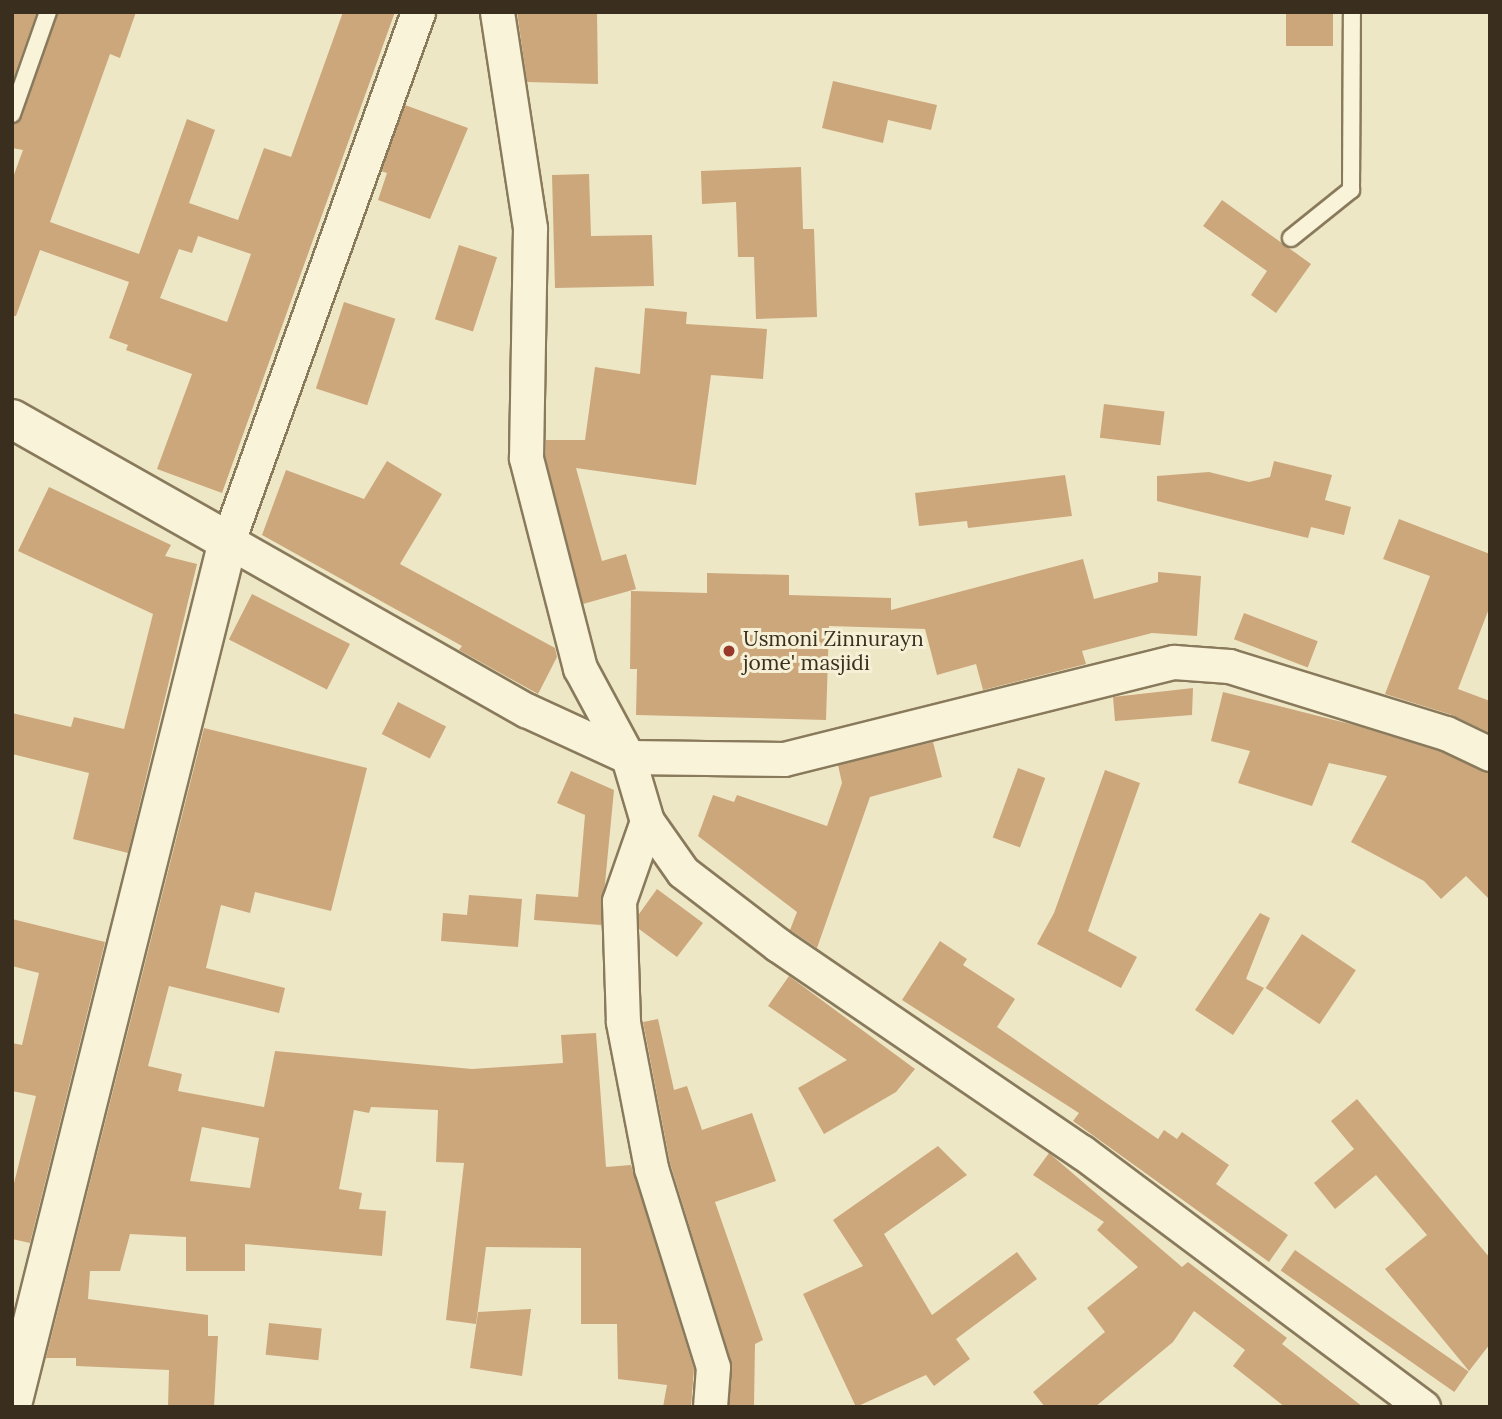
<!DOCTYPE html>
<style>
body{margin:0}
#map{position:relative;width:1502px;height:1419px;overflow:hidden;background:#eee7c6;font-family:Lora,serif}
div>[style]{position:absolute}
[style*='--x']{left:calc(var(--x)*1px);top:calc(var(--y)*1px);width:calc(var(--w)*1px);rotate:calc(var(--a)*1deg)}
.building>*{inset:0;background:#cca77c;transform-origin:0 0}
.roads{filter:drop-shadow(2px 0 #897a5c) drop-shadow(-2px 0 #897a5c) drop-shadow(0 2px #897a5c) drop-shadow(0 -2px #897a5c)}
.lane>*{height:16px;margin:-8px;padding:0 8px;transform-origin:8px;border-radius:8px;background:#f9f3d9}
.street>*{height:33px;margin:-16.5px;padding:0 16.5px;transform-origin:16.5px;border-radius:16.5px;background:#f9f3d9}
.secondary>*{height:38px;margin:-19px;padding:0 19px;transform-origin:19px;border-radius:19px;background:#f9f3d9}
.dots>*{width:19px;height:19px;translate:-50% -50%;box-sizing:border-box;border:4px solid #f5f0d6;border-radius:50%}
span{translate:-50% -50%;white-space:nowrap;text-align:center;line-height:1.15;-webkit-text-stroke:6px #f5f0d6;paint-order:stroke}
.poi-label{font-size:21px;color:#3a2f1f}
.left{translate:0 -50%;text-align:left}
.frame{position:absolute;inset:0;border:14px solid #3a2f1f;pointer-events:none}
</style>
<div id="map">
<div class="building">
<div style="clip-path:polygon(12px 12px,37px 12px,12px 82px)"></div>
<div style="clip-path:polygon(evenodd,58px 12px,136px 12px,120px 58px,110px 54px,50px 222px,139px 254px,187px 119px,215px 130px,189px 203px,238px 220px,264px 148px,291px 157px,343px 12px,395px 12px,222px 493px,157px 469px,192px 374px,126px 350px,128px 345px,109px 338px,129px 282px,40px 250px,16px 316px,12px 316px,12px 180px,23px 150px,12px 148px,12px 124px,22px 117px,58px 12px,198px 236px,251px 254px,227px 322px,160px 298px,179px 249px,192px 253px,198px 236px)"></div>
<div style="clip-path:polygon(517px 12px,597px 12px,598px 84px,527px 82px)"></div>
<div style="left:1286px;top:12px;width:47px;height:34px"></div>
<div style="clip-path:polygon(833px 81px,937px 105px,931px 130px,888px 120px,883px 143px,822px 128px)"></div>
<div style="clip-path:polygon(405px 105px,468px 128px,430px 219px,378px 200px,387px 173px,381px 171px)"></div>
<div style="clip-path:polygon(801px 167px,803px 229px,814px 229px,817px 317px,756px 319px,754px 257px,738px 257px,736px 202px,702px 204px,701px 171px)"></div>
<div style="clip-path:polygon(589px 174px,591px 236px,652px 235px,654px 286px,555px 288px,552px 175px)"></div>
<div style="clip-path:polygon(1222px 200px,1311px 264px,1276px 313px,1251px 295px,1267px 271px,1203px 226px)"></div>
<div style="left:459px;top:245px;width:40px;height:78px;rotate:18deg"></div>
<div style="left:344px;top:302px;width:54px;height:91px;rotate:18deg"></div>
<div style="clip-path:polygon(645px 308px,687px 312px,686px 324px,767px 329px,763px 379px,711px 375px,696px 485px,576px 468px,602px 561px,626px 554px,636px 589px,583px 604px,545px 456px,546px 440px,585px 440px,595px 367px,640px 374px)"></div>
<div style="left:1104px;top:404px;width:61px;height:34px;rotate:7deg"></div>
<div style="clip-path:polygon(387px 461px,442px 494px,400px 564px,555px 648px,557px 657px,538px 694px,459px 650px,462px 646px,262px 535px,286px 470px,364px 499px)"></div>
<div style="clip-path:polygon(1274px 461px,1332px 475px,1325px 500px,1351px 507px,1344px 535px,1311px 527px,1308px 538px,1157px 501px,1157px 476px,1209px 472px,1249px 482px,1270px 477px)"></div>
<div style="clip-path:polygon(1065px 475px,1072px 516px,968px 528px,967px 521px,919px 526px,915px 493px)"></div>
<div style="clip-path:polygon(49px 487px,171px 545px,165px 556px,197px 564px,128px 853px,73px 839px,89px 773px,12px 754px,12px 713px,71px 727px,74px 717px,124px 729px,153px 614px,18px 551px)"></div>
<div style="clip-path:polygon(1399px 519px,1490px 554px,1490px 606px,1458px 689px,1490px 701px,1490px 733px,1452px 715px,1385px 694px,1430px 576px,1383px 559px)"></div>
<div style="clip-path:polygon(1083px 559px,1094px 599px,1158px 582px,1158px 572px,1201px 576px,1197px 636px,1152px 633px,1082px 651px,1086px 664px,983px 690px,976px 664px,937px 675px,925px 629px,829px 626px,826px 720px,636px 715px,637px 669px,630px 669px,631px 591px,707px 593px,707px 573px,789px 575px,789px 595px,891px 598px,891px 610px)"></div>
<div style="left:252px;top:594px;width:110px;height:51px;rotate:27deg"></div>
<div style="left:1244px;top:613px;width:79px;height:28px;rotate:21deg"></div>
<div style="clip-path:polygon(1193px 688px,1192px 715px,1115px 721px,1113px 697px)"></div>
<div style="clip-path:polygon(1223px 692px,1358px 726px,1439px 751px,1490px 773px,1490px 900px,1466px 876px,1441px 899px,1424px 881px,1351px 842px,1387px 776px,1329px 763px,1312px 806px,1238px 783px,1250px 751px,1211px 741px)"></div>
<div style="left:398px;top:702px;width:54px;height:36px;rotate:27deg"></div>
<div style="clip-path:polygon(evenodd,204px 728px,367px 768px,331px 911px,255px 892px,250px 913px,221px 905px,206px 968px,285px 988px,279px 1013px,169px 986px,148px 1066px,182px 1074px,178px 1091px,264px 1107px,275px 1051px,472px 1069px,563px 1063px,561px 1035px,596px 1033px,606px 1167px,631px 1165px,694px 1369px,691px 1407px,663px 1407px,667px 1385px,618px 1379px,617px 1324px,581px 1324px,581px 1248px,486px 1247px,476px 1324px,446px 1320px,464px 1163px,436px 1162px,438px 1110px,371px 1107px,369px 1113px,354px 1110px,339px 1189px,362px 1193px,359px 1209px,386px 1211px,382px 1256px,245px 1244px,245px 1271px,186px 1271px,186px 1237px,130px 1234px,120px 1271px,90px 1271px,88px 1299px,208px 1315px,208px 1336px,218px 1336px,214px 1407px,168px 1407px,169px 1370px,76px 1366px,76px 1358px,46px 1358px,204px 728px,202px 1127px,259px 1138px,250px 1188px,190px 1181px,202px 1127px)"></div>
<div style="clip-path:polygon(933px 742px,942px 777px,870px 797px,817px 948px,790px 930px,797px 912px,698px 836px,713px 795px,734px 802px,737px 795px,827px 826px,842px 783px,838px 765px)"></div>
<div style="left:1018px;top:768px;width:29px;height:74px;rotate:20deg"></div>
<div style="clip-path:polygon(1105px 770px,1140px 783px,1088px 931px,1137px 957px,1121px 988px,1037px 944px,1054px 913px)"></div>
<div style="clip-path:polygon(571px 771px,614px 790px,601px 925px,534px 920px,536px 894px,578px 897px,585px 815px,557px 803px)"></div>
<div style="clip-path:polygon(657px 889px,703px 923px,677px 957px,639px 929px,639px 914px)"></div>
<div style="clip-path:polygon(469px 895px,522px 899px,518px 947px,441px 941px,443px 913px,467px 915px)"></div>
<div style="clip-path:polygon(1260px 913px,1270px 918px,1246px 979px,1264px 988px,1233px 1035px,1195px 1010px)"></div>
<div style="clip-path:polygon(12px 919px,105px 942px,30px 1243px,12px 1239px,12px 1191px,36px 1096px,12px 1091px,12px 1043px,22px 1045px,39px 973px,12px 966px)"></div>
<div style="left:1302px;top:934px;width:65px;height:65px;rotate:34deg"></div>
<div style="clip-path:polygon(940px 941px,967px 959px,963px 965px,1015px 999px,997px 1027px,1158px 1139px,1164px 1130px,1177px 1139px,1182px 1132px,1229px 1165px,1216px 1184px,1288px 1235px,1269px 1262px,1073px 1121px,1079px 1113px,902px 1000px)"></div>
<div style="clip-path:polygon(789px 976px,915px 1069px,896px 1092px,824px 1134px,798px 1088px,847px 1060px,768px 1006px)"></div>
<div style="clip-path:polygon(658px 1019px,674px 1090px,687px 1086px,702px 1130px,752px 1113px,776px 1181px,715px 1202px,763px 1340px,755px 1344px,754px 1407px,729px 1407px,731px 1361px,670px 1163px,643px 1022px)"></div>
<div style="clip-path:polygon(1357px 1099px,1490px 1258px,1490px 1344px,1469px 1371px,1385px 1269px,1427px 1235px,1376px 1175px,1335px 1209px,1314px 1183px,1354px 1149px,1331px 1121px)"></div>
<div style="clip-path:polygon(938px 1146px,967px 1175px,884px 1234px,932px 1315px,1017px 1252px,1037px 1279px,956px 1339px,970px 1359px,934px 1386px,926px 1375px,856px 1407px,803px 1294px,863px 1266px,833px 1220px)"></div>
<div style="clip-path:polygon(1049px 1153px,1182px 1267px,1188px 1262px,1287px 1338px,1282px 1344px,1363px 1407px,1285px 1407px,1233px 1366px,1245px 1350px,1194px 1311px,1173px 1342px,1095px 1407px,1045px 1407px,1033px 1392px,1105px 1332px,1087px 1308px,1138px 1267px,1097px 1230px,1104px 1222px,1033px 1175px)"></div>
<div style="left:1295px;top:1250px;width:212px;height:25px;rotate:35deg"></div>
<div style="clip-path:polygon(531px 1309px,522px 1376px,470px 1368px,478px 1312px)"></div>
<div style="left:269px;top:1323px;width:53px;height:32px;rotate:6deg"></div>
</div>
<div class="roads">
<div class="lane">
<div style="--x:12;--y:114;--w:108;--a:-70.6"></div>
<div style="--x:1291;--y:238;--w:77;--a:-38.7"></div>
<div style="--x:1351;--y:190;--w:178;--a:-89.7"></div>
</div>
<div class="street">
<div style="--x:418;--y:12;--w:562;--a:109.76"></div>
<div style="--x:228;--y:541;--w:343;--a:29.6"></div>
<div style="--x:526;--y:710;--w:112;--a:24.7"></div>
<div style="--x:628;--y:757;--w:156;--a:0.7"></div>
<div style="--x:784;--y:759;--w:402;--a:-14"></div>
<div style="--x:1174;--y:662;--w:55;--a:4.2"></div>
<div style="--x:1229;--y:666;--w:227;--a:17.2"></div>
<div style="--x:1446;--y:733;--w:49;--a:25.5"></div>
<div style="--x:497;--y:12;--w:219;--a:81.3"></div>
<div style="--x:530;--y:228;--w:230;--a:91"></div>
<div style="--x:526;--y:458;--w:217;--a:75.6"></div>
<div style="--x:580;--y:668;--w:101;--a:61.7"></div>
<div style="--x:628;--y:757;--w:67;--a:73.5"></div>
<div style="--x:647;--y:821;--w:62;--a:54.8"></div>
<div style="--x:683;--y:872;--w:120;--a:37.5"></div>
<div style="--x:778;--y:945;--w:368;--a:34.3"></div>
<div style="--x:1082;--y:1152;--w:426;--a:36.8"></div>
<div style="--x:647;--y:821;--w:85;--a:109.3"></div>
<div style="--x:619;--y:901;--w:121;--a:88.1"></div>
<div style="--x:623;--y:1022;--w:149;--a:79.1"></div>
<div style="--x:651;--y:1168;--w:208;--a:72.7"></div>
<div style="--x:713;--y:1367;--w:40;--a:94.3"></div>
</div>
<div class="secondary">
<div style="--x:12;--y:419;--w:248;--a:29.5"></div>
<div style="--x:228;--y:541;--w:891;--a:104.04"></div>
</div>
</div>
<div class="dots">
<div style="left:729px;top:651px;background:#98392c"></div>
</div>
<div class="poi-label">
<span class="left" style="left:743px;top:651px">Usmoni Zinnurayn<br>jome' masjidi</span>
</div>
<div class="frame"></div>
</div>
